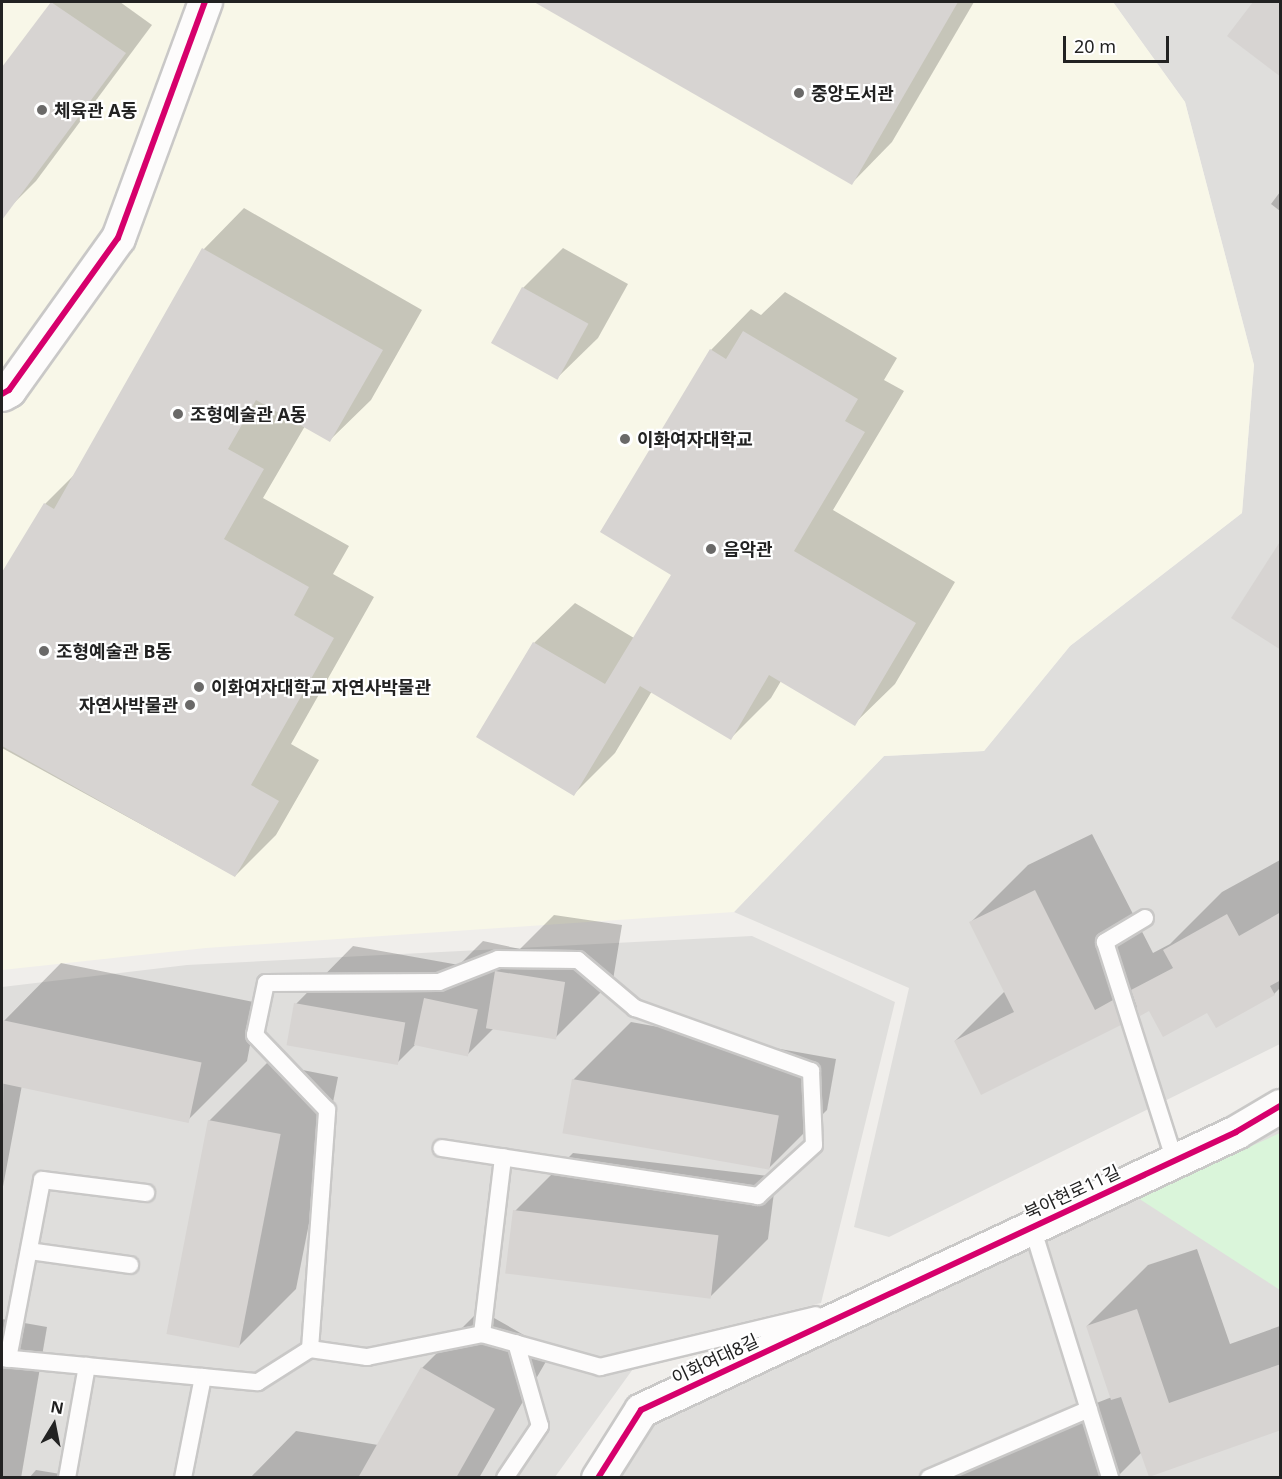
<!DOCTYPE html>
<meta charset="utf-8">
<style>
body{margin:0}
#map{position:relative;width:1282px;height:1479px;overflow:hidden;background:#f0eeeb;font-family:"Noto Sans","Noto Sans KR",sans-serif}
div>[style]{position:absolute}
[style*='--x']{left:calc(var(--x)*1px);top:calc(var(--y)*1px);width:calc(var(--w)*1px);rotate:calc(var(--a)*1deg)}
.residential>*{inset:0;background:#dfdedc}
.education>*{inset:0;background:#f8f7e8}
.park>*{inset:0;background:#daf5da}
.shadow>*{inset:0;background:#0003}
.building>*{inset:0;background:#d7d4d2;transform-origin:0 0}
.roads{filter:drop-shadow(2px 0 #c9c8c7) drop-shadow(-2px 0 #c9c8c7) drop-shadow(0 2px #c9c8c7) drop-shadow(0 -2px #c9c8c7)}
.lane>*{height:16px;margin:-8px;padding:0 8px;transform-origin:8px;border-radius:8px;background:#fdfcfc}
.street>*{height:33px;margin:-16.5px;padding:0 16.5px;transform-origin:16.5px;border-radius:16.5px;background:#fdfcfc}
.cycleway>*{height:6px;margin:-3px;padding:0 3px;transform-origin:3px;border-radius:3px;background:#d6006c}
.dots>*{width:16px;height:16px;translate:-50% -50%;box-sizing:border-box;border:3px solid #fff;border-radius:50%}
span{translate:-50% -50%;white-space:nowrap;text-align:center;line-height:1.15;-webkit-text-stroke:4.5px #fff;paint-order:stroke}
.poi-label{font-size:18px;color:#222;font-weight:700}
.left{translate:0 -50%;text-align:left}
.right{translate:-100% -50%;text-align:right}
.street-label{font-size:18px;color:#222}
.frame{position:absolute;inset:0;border:3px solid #222;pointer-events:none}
.north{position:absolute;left:24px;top:1395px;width:60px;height:60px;-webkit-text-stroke:4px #fff;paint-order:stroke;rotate:10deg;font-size:16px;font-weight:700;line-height:24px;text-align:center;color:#222}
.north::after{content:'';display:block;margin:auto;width:21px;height:27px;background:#222;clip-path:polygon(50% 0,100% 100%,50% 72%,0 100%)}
.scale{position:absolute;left:1063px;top:36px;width:106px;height:27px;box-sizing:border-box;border:3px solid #222;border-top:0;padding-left:8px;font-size:18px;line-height:21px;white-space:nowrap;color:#222;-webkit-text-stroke:4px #fff;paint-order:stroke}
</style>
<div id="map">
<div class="residential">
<div style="clip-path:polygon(1113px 2px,1280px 2px,1280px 1044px,889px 1237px,854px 1227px,909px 988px,734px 912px,884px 756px,984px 751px,1070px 646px,1242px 513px,1254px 365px,1185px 102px)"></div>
<div style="clip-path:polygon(752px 936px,895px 1002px,821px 1303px,651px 1344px,555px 1477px,2px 1478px,2px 987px,187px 965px)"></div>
<div style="clip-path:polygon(1280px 1101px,1280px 1477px,609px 1478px,641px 1410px)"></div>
</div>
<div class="education">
<div style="clip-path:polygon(2px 2px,1113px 2px,1185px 102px,1254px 365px,1242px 513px,1070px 646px,984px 751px,884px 756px,734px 912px,206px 948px,2px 970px)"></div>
</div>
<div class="park">
<div style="clip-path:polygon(1280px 1133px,1280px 1290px,1138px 1198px)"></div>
</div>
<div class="shadow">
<div style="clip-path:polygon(53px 2px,120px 2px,152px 25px,36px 181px,2px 215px,2px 70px)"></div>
<div style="clip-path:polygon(537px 2px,974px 2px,892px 142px,852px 183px)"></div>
<div style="clip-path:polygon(1280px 192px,1280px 211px,1271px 204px)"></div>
<div style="clip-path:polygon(244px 208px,422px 310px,371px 400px,330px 440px,305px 426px,263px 498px,349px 546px,333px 574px,374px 597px,291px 744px,319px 760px,276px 835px,235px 876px,2px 748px,2px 575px,45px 504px,75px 474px,204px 249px)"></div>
<div style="clip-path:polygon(563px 248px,628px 284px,598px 338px,557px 378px,523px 288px)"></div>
<div style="clip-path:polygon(785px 292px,897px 358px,884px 380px,904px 391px,833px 510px,955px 582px,895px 684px,854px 724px,781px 681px,771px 698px,731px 738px,652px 691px,615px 753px,574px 794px,534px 643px,575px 603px,634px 638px,673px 574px,711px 350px,751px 309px,761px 315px)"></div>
<div style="clip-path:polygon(1092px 834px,1153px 953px,1170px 944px,1222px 892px,1280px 860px,1280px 988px,1274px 994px,1208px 1011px,1138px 1006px,1120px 1024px,955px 1041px,1005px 991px,971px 922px,1028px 865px)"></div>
<div style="clip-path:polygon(554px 915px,622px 925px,613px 980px,555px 1038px,494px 1028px,468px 1054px,416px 1044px,397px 1063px,296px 1004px,353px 946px,459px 965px,483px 941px,520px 949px)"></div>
<div style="clip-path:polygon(61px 963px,258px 1003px,247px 1061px,189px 1119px,22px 1085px,2px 1192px,4px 1021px)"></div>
<div style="clip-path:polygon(631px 1022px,836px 1059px,827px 1110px,769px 1168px,573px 1080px)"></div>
<div style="clip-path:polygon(267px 1063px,338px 1077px,296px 1289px,238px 1347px,209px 1121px)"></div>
<div style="clip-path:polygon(573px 1153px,776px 1177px,768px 1239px,710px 1297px,515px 1211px)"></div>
<div style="clip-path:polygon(1197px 1249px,1230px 1344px,1280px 1326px,1280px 1429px,1142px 1452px,1116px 1478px,921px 1478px,932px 1467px,1112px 1397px,1087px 1326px,1148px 1265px)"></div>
<div style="clip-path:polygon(480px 1310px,552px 1351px,479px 1478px,250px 1478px,296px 1431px,378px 1445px,422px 1368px)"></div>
<div style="clip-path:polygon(2px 1319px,47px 1327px,21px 1478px,2px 1478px)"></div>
<div style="clip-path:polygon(36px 1470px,85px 1478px,29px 1478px)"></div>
</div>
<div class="building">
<div style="clip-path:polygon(51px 2px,126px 53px,2px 220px,2px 67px)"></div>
<div style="clip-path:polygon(534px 2px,958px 2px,852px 185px)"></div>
<div style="clip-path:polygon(1253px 2px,1281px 2px,1281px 77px,1227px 36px)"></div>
<div style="clip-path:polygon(202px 248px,383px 350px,330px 442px,256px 400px,228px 449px,264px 469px,224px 539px,309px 587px,294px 615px,334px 638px,251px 785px,279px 801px,235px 877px,2px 746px,2px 572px,44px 503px,54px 509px)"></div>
<div style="left:522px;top:287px;width:76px;height:64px;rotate:29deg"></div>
<div style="clip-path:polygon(743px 331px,858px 399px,845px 421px,865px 432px,794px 551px,916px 623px,855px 726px,769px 675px,731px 740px,640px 686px,574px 796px,476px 737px,533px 642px,605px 684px,671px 575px,600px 532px,710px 349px,726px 359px)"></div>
<div style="clip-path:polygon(1281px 540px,1281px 650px,1231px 618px)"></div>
<div style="clip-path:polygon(1035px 890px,1095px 1010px,1113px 1000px,1121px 1025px,981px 1095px,954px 1041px,1014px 1012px,969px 922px)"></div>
<div style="clip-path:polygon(1281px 912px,1281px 980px,1270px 986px,1275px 995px,1216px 1028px,1207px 1013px,1163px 1037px,1149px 1011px,1140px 1016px,1131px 990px,1173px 968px,1163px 950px,1227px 914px,1239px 936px)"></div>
<div style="left:495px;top:971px;width:71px;height:58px;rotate:9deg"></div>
<div style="left:424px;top:998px;width:55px;height:48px;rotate:12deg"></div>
<div style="left:294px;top:1003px;width:113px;height:43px;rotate:10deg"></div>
<div style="left:2px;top:1020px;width:204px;height:62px;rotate:12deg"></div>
<div style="left:572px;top:1079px;width:210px;height:55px;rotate:10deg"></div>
<div style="left:208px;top:1120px;width:74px;height:218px;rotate:11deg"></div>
<div style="left:513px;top:1210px;width:207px;height:64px;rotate:7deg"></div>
<div style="clip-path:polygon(1137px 1309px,1169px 1403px,1281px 1364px,1281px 1430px,1149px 1477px,1121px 1397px,1111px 1400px,1086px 1326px)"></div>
<div style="clip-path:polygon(421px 1367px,495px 1409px,456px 1478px,358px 1478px)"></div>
</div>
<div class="roads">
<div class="lane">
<div style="--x:1145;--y:918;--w:47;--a:149"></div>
<div style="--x:1105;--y:942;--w:230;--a:72.3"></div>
<div style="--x:1032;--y:1227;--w:263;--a:72.7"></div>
<div style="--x:29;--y:1251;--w:102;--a:7.9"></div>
<div style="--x:482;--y:1334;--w:178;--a:-83.2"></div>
<div style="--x:310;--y:1349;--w:240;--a:-85.9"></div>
<div style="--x:327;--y:1110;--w:104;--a:-133.8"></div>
<div style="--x:255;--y:1035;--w:53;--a:-78.1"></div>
<div style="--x:266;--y:983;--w:173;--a:-0.3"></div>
<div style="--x:439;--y:982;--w:63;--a:-21.3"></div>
<div style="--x:498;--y:959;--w:80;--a:0.7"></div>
<div style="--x:578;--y:960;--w:75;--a:40.1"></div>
<div style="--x:635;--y:1008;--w:187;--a:19.7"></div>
<div style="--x:811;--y:1071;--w:74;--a:87.7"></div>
<div style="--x:814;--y:1145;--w:76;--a:137.7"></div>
<div style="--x:758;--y:1196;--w:320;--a:-171.4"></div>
<div style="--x:2;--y:1358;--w:257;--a:5.4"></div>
<div style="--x:258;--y:1382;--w:62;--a:-32.4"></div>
<div style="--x:310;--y:1349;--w:58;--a:8"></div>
<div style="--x:367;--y:1357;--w:117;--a:-11.3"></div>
<div style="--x:482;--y:1334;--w:123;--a:15.6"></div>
<div style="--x:600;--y:1367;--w:222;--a:-13.5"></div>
<div style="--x:8;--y:1359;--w:182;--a:-79.2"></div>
<div style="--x:42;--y:1180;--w:105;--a:7.1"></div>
<div style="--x:67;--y:1478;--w:114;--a:-79.9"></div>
<div style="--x:183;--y:1478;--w:103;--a:-78.8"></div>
<div style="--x:505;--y:1478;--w:63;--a:-56.1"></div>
<div style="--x:540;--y:1426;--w:86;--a:-106.1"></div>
<div style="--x:929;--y:1478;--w:174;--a:-23.3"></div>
</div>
<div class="street">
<div style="--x:2;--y:394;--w:8;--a:-30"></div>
<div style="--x:9;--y:390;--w:187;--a:-54.4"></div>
<div style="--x:118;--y:238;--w:252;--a:-69.8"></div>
<div style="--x:598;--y:1478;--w:80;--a:-57.7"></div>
<div style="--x:641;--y:1410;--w:657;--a:-25.04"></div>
<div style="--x:1236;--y:1132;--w:51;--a:-30.6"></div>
</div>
</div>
<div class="cycleway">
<div style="--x:2;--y:394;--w:8;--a:-30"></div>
<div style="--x:9;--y:390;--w:187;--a:-54.4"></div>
<div style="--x:118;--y:238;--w:252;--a:-69.8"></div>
<div style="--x:598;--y:1478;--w:80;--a:-57.7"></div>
<div style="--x:641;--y:1410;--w:657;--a:-25.04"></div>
<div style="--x:1236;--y:1132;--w:51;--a:-30.6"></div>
</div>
<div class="dots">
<div style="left:799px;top:93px;background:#6a6968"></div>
<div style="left:42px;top:110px;background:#6a6968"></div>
<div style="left:178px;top:414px;background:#6a6968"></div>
<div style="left:625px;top:439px;background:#6a6968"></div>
<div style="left:711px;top:549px;background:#6a6968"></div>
<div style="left:44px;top:651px;background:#6a6968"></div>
<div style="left:199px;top:687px;background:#6a6968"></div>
<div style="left:190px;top:705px;background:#6a6968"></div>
</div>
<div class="poi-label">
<span class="left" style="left:811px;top:93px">중앙도서관</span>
<span class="left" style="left:54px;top:110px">체육관 A동</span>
<span class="left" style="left:190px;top:414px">조형예술관 A동</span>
<span class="left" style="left:637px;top:439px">이화여자대학교</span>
<span class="left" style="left:723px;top:549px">음악관</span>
<span class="left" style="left:56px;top:651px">조형예술관 B동</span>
<span class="left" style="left:211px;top:687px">이화여자대학교 자연사박물관</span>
<span class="right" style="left:178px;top:705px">자연사박물관</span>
</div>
<div class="street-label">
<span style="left:1072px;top:1192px;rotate:-25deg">북아현로11길</span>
<span style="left:715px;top:1359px;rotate:-25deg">이화여대8길</span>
</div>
<div class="frame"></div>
<div class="north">N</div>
<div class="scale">20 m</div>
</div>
